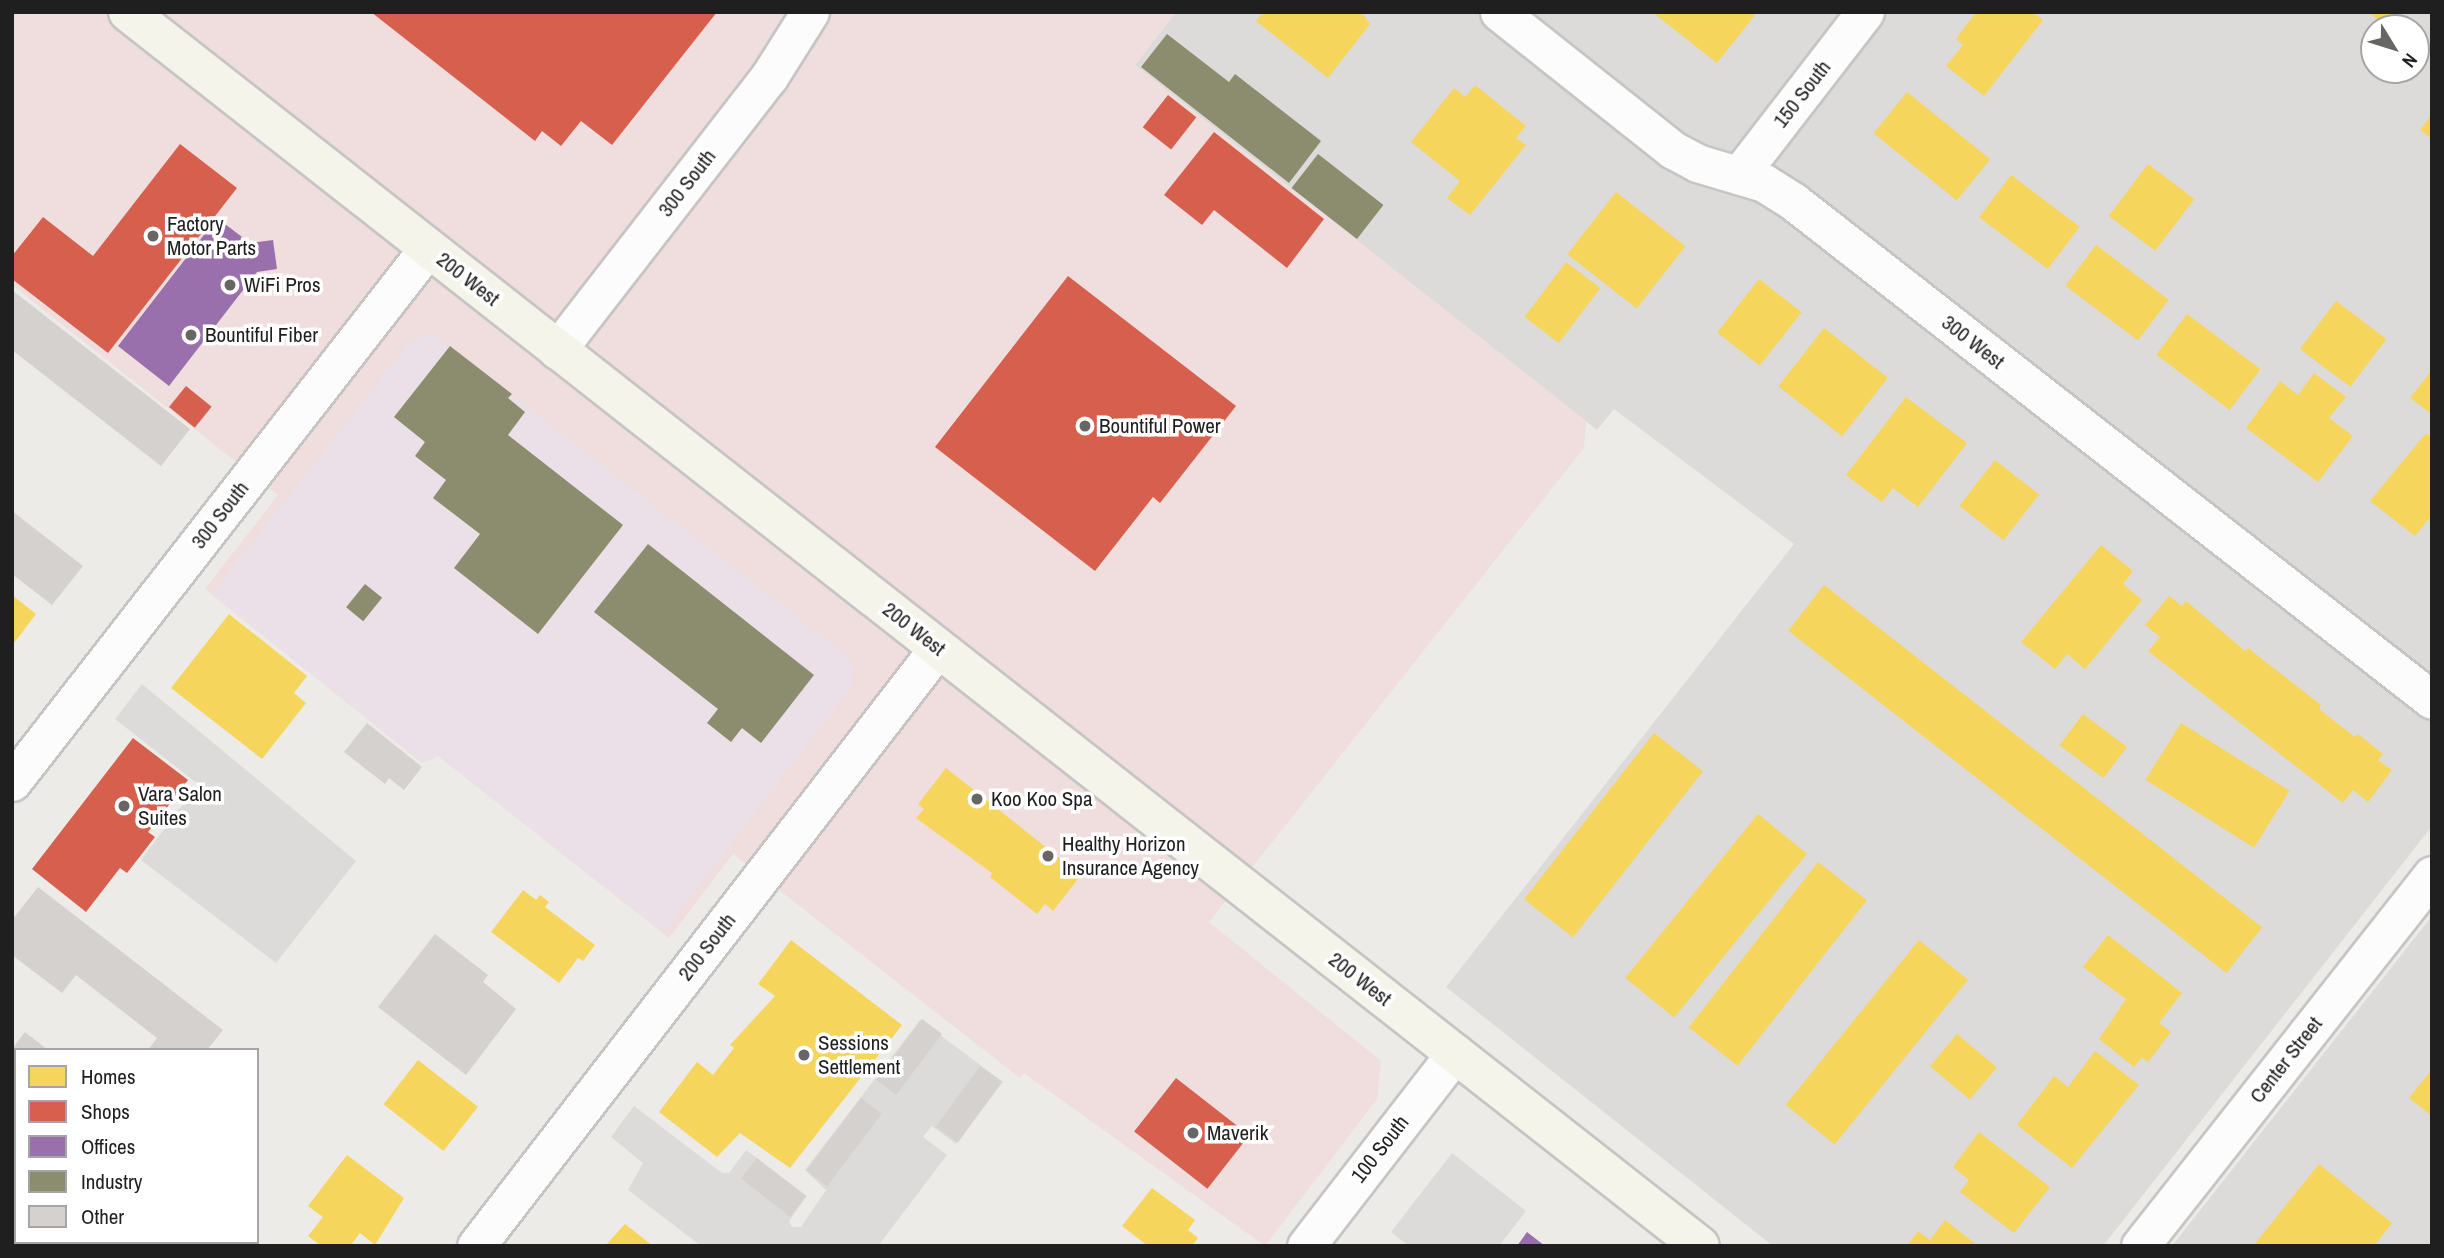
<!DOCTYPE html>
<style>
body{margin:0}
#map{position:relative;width:2444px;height:1258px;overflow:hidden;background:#edebe8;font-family:"Archivo Narrow",sans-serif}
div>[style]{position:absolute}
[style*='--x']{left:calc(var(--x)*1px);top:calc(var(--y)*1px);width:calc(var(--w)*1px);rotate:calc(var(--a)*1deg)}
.residential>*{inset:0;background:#dcdbd9}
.commercial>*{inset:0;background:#efdedd}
.industrial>*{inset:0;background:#ebe0e7}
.homes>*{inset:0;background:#f6d55c;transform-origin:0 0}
.shops>*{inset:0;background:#d6604d;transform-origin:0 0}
.offices>*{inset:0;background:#9970ab}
.industry>*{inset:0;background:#8c8c6e;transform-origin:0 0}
.building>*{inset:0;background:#d4d1cf;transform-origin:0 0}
.roads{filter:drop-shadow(2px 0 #c6c5c4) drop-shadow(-2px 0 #c6c5c4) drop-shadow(0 2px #c6c5c4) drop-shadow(0 -2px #c6c5c4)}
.street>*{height:37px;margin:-18.5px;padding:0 18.5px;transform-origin:18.5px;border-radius:18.5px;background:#fcfcfc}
.secondary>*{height:38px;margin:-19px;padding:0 19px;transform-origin:19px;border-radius:19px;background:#f4f4eb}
.dots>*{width:19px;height:19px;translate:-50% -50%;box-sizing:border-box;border:4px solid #fff;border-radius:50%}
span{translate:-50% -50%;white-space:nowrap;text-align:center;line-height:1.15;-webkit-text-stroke:7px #fff;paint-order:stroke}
.street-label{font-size:21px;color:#1f1f1f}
.poi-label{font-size:21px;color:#1f1f1f}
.left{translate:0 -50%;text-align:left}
.frame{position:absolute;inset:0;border:14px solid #1f1f1f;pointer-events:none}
.legend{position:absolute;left:14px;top:1048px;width:245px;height:196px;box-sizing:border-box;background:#fff;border:2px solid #a5a5a5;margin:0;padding:9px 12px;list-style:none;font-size:21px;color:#1f1f1f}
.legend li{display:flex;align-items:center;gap:14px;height:35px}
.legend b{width:35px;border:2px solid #a5a5a5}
.north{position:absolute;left:2360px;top:14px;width:70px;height:70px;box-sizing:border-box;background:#fff;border:2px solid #a5a5a5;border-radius:50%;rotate:128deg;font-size:19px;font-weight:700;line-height:28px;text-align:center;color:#1f1f1f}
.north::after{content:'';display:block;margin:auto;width:24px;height:32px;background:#676665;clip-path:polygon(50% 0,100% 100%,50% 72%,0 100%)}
</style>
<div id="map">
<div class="residential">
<div style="clip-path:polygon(evenodd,1176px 12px,2432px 12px,2432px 826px,2103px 1246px,1773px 1246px,1446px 987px,1794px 544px,1614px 409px,1597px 430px,1135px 65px,1176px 12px,2374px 28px,2416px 28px,2416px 70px,2374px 70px,2374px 28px)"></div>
<div style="clip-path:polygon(142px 684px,356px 861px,276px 963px,141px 860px,198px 784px,115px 719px)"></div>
<div style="clip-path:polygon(2432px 916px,2432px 1246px,2172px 1246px)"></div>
<div style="clip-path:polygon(920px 1020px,1003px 1082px,956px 1144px,932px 1126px,923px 1137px,947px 1155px,878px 1246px,701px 1246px,628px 1190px,643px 1163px,611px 1137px,634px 1106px,722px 1173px,729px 1173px,746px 1150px,807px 1196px,789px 1221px,792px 1227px,801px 1227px,826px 1190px,805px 1170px)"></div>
<div style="clip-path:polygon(1452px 1153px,1526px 1211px,1499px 1246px,1409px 1246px,1391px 1232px)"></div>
</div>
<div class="commercial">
<div style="clip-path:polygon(12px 12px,1176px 12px,1135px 65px,1586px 421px,1584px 448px,1209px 922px,1381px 1061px,1377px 1099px,1265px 1246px,1024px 1073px,1020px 1078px,733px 854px,669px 938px,438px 756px,422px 763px,205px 589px,278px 495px,12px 285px)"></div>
</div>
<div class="industrial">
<div style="clip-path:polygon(430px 332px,844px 653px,853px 666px,850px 688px,663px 933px,438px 756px,422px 763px,212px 594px,408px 344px)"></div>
</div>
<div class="homes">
<div style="clip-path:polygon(1263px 12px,1361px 12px,1370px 24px,1328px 78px,1256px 21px)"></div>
<div style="clip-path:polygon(1652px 12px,1752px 12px,1755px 15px,1717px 63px)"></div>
<div style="clip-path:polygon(1976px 12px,2033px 12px,2043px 20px,1984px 96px,1946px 66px,1963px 45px,1956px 39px)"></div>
<div style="clip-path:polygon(2368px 12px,2397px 12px,2387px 26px)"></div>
<div style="clip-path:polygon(1475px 85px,1526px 126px,1516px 138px,1526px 145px,1470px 215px,1447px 198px,1460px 181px,1411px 142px,1454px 88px,1465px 97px)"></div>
<div style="left:1907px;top:92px;width:107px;height:53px;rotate:39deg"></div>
<div style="clip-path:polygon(2432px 114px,2432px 139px,2420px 130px)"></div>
<div style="left:2148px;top:164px;width:58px;height:65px;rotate:37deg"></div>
<div style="left:2011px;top:175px;width:86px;height:53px;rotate:37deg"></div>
<div style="left:1616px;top:192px;width:88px;height:79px;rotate:38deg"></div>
<div style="left:2096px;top:245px;width:91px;height:51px;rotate:37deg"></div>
<div style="left:1566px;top:262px;width:43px;height:69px;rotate:37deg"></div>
<div style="left:1759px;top:279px;width:54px;height:68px;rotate:38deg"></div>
<div style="left:2336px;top:301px;width:63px;height:60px;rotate:37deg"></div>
<div style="left:2187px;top:314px;width:92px;height:51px;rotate:37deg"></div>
<div style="left:1824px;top:328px;width:81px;height:74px;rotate:38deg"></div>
<div style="clip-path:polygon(2432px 370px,2432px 414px,2410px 398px)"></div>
<div style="clip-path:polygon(2314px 373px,2346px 397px,2329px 418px,2353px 436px,2318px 482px,2246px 428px,2280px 381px,2298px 395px)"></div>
<div style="clip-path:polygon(1906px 397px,1967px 443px,1918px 507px,1893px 488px,1882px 502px,1846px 475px)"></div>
<div style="clip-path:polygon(2426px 433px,2432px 438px,2432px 515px,2415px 536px,2370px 501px)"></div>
<div style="left:1995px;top:460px;width:56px;height:58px;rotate:38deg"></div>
<div style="clip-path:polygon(2101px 545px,2133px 571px,2123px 584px,2142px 600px,2085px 669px,2067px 654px,2055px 669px,2021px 642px)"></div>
<div style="left:1824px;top:585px;width:556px;height:58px;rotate:38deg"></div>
<div style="clip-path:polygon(12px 595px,36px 614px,14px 643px,12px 641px)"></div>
<div style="clip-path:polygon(2169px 596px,2182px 606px,2186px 601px,2245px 651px,2248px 648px,2321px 705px,2319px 709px,2355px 737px,2358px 734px,2383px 754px,2378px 760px,2392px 770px,2368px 802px,2353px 790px,2343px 803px,2148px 651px,2160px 637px,2145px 625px)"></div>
<div style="clip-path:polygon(229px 614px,307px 676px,294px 693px,306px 703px,262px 759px,171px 688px)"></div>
<div style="left:2083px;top:714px;width:55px;height:39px;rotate:37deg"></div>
<div style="left:2181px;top:723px;width:128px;height:67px;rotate:32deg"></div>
<div style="left:1654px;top:733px;width:62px;height:211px;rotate:38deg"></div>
<div style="clip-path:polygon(946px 768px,1081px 875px,1053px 911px,1045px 904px,1037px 914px,990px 877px,992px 873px,916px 818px,924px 809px,918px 804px)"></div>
<div style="left:1758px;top:814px;width:63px;height:211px;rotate:39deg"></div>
<div style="left:1818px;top:862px;width:62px;height:210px;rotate:38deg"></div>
<div style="clip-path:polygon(523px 890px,536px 900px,540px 895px,549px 902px,545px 907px,595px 945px,583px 961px,578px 958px,559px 983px,491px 932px)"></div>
<div style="clip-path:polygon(2108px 935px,2182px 993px,2159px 1023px,2171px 1032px,2148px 1062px,2142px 1057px,2134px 1067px,2099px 1039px,2126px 999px,2083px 967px)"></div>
<div style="clip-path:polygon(791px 940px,902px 1025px,790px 1168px,740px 1133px,717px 1157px,659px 1112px,697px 1062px,713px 1075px,734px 1048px,730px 1045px,775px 996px,758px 984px)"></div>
<div style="left:1919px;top:940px;width:63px;height:212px;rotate:39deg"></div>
<div style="left:1957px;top:1034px;width:52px;height:42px;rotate:40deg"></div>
<div style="clip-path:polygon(2095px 1051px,2139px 1085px,2072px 1168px,2017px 1125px,2054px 1076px,2068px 1087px)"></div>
<div style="left:418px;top:1060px;width:76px;height:56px;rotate:38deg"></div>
<div style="clip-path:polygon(2432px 1069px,2432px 1116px,2409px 1098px)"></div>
<div style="left:12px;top:1105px;width:4px;height:88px;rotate:27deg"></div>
<div style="clip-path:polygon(1979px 1132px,2050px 1187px,2014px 1233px,1960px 1192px,1969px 1180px,1953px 1167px)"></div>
<div style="clip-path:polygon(347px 1155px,404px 1198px,375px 1245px,360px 1233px,350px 1246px,321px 1246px,308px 1236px,323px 1217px,308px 1206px)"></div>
<div style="clip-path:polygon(2319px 1164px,2392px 1223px,2374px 1246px,2253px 1246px)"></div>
<div style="clip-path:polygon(1152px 1188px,1195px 1220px,1188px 1230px,1198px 1238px,1192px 1246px,1148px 1246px,1122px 1226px)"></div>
<div style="clip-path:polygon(1945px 1220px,1978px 1246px,1907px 1246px,1918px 1231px,1930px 1240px)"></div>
<div style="clip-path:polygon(625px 1224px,653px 1246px,605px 1246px)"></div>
</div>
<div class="shops">
<div style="clip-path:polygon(371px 12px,717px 12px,612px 145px,581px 121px,561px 146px,542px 131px,535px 141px)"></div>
<div style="left:1168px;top:95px;width:36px;height:41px;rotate:38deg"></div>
<div style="clip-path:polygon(1214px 132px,1324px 219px,1287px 268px,1214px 210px,1202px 225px,1164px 195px)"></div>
<div style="clip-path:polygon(180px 144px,237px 188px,108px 353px,12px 279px,12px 256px,43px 217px,93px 256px)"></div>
<div style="clip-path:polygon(1068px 276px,1236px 406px,1160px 503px,1153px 497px,1095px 571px,935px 447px)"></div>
<div style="left:186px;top:386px;width:33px;height:27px;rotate:39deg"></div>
<div style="clip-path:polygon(133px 738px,188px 780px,148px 832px,155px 837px,127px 873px,120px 868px,86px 912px,32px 869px)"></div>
<div style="left:1176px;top:1078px;width:93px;height:68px;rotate:38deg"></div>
</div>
<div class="offices">
<div style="clip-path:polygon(217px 218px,250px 243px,273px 240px,277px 269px,257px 272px,169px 386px,118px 346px)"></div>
<div style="clip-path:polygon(1527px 1232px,1545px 1246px,1517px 1246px)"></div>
</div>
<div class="industry">
<div style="clip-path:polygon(1167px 34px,1229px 82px,1235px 74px,1321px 141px,1289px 183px,1141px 67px)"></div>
<div style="left:1318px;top:154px;width:83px;height:43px;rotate:38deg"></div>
<div style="clip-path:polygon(450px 346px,512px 394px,508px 398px,525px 412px,508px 435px,623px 525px,538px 634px,454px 568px,480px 534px,433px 498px,446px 480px,415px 456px,425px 442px,394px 417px)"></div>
<div style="clip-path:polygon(648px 544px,814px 675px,761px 743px,742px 728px,731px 742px,707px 723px,718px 709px,594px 612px)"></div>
<div style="left:365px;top:584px;width:22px;height:30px;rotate:39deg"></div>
</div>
<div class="building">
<div style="clip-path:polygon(12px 290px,190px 429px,161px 466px,12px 350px)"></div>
<div style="clip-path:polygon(12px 511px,83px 566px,52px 605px,12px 574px)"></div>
<div style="clip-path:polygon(367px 723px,422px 767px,404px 790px,389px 778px,385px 784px,344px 752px)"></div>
<div style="clip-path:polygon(38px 887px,223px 1030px,207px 1050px,148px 1050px,157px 1038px,76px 975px,62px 993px,12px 955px,12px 920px)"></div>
<div style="clip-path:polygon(435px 934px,488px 975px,483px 982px,516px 1009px,466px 1075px,378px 1007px)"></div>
<div style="left:922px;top:1019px;width:25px;height:76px;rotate:37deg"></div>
<div style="clip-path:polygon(25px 1032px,48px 1050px,16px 1050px,16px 1083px,12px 1049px)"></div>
<div style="left:980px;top:1066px;width:27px;height:75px;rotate:36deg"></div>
<div style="left:861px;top:1098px;width:26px;height:91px;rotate:37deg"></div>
<div style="left:757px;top:1158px;width:62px;height:26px;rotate:38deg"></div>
</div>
<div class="roads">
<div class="street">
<div style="--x:1499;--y:12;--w:222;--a:38.4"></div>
<div style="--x:1673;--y:150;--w:27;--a:28"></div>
<div style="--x:1697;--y:163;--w:70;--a:16.6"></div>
<div style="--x:1764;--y:183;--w:36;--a:32"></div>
<div style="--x:1794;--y:202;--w:809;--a:37.97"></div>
<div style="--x:1739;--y:175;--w:206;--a:-52.3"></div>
<div style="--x:557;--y:350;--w:346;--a:-52.2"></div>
<div style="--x:769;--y:77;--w:77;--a:-57.8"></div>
<div style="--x:12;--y:782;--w:677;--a:-52.08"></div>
<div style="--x:476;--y:1246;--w:756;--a:-52.31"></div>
<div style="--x:1306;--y:1246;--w:244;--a:-52.3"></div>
<div style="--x:2140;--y:1246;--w:472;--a:-51.8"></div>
</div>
<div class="secondary">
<div style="--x:128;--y:12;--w:1998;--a:38.13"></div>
</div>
</div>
<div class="dots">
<div style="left:153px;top:236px;background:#676665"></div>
<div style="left:230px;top:285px;background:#676665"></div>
<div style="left:191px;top:335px;background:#676665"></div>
<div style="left:1085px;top:426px;background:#676665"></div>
<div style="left:977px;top:799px;background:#676665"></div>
<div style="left:124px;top:806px;background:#676665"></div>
<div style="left:1048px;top:856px;background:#676665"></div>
<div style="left:804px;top:1055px;background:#676665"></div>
<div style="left:1193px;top:1133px;background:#676665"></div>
</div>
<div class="street-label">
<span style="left:1802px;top:94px;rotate:-52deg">150 South</span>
<span style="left:687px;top:183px;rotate:-52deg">300 South</span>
<span style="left:468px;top:279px;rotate:38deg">200 West</span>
<span style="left:1973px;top:342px;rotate:38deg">300 West</span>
<span style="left:220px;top:515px;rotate:-52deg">300 South</span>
<span style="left:914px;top:629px;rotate:38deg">200 West</span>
<span style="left:707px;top:947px;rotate:-52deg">200 South</span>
<span style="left:1360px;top:979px;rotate:38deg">200 West</span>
<span style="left:2286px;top:1060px;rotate:-52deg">Center Street</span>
<span style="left:1380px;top:1149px;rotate:-52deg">100 South</span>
</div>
<div class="poi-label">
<span class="left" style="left:167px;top:236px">Factory<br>Motor Parts</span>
<span class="left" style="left:244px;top:285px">WiFi Pros</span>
<span class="left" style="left:205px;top:335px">Bountiful Fiber</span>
<span class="left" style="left:1099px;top:426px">Bountiful Power</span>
<span class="left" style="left:138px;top:806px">Vara Salon<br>Suites</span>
<span class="left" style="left:991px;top:799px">Koo Koo Spa</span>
<span class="left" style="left:1062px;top:856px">Healthy Horizon<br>Insurance Agency</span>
<span class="left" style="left:818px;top:1055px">Sessions<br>Settlement</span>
<span class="left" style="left:1207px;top:1133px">Maverik</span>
</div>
<div class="frame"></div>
<ul class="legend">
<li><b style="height:19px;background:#f6d55c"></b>Homes</li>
<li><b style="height:19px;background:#d6604d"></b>Shops</li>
<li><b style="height:19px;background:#9970ab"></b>Offices</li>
<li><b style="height:19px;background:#8c8c6e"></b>Industry</li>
<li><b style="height:19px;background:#d4d1cf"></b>Other</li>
</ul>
<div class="north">N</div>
</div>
